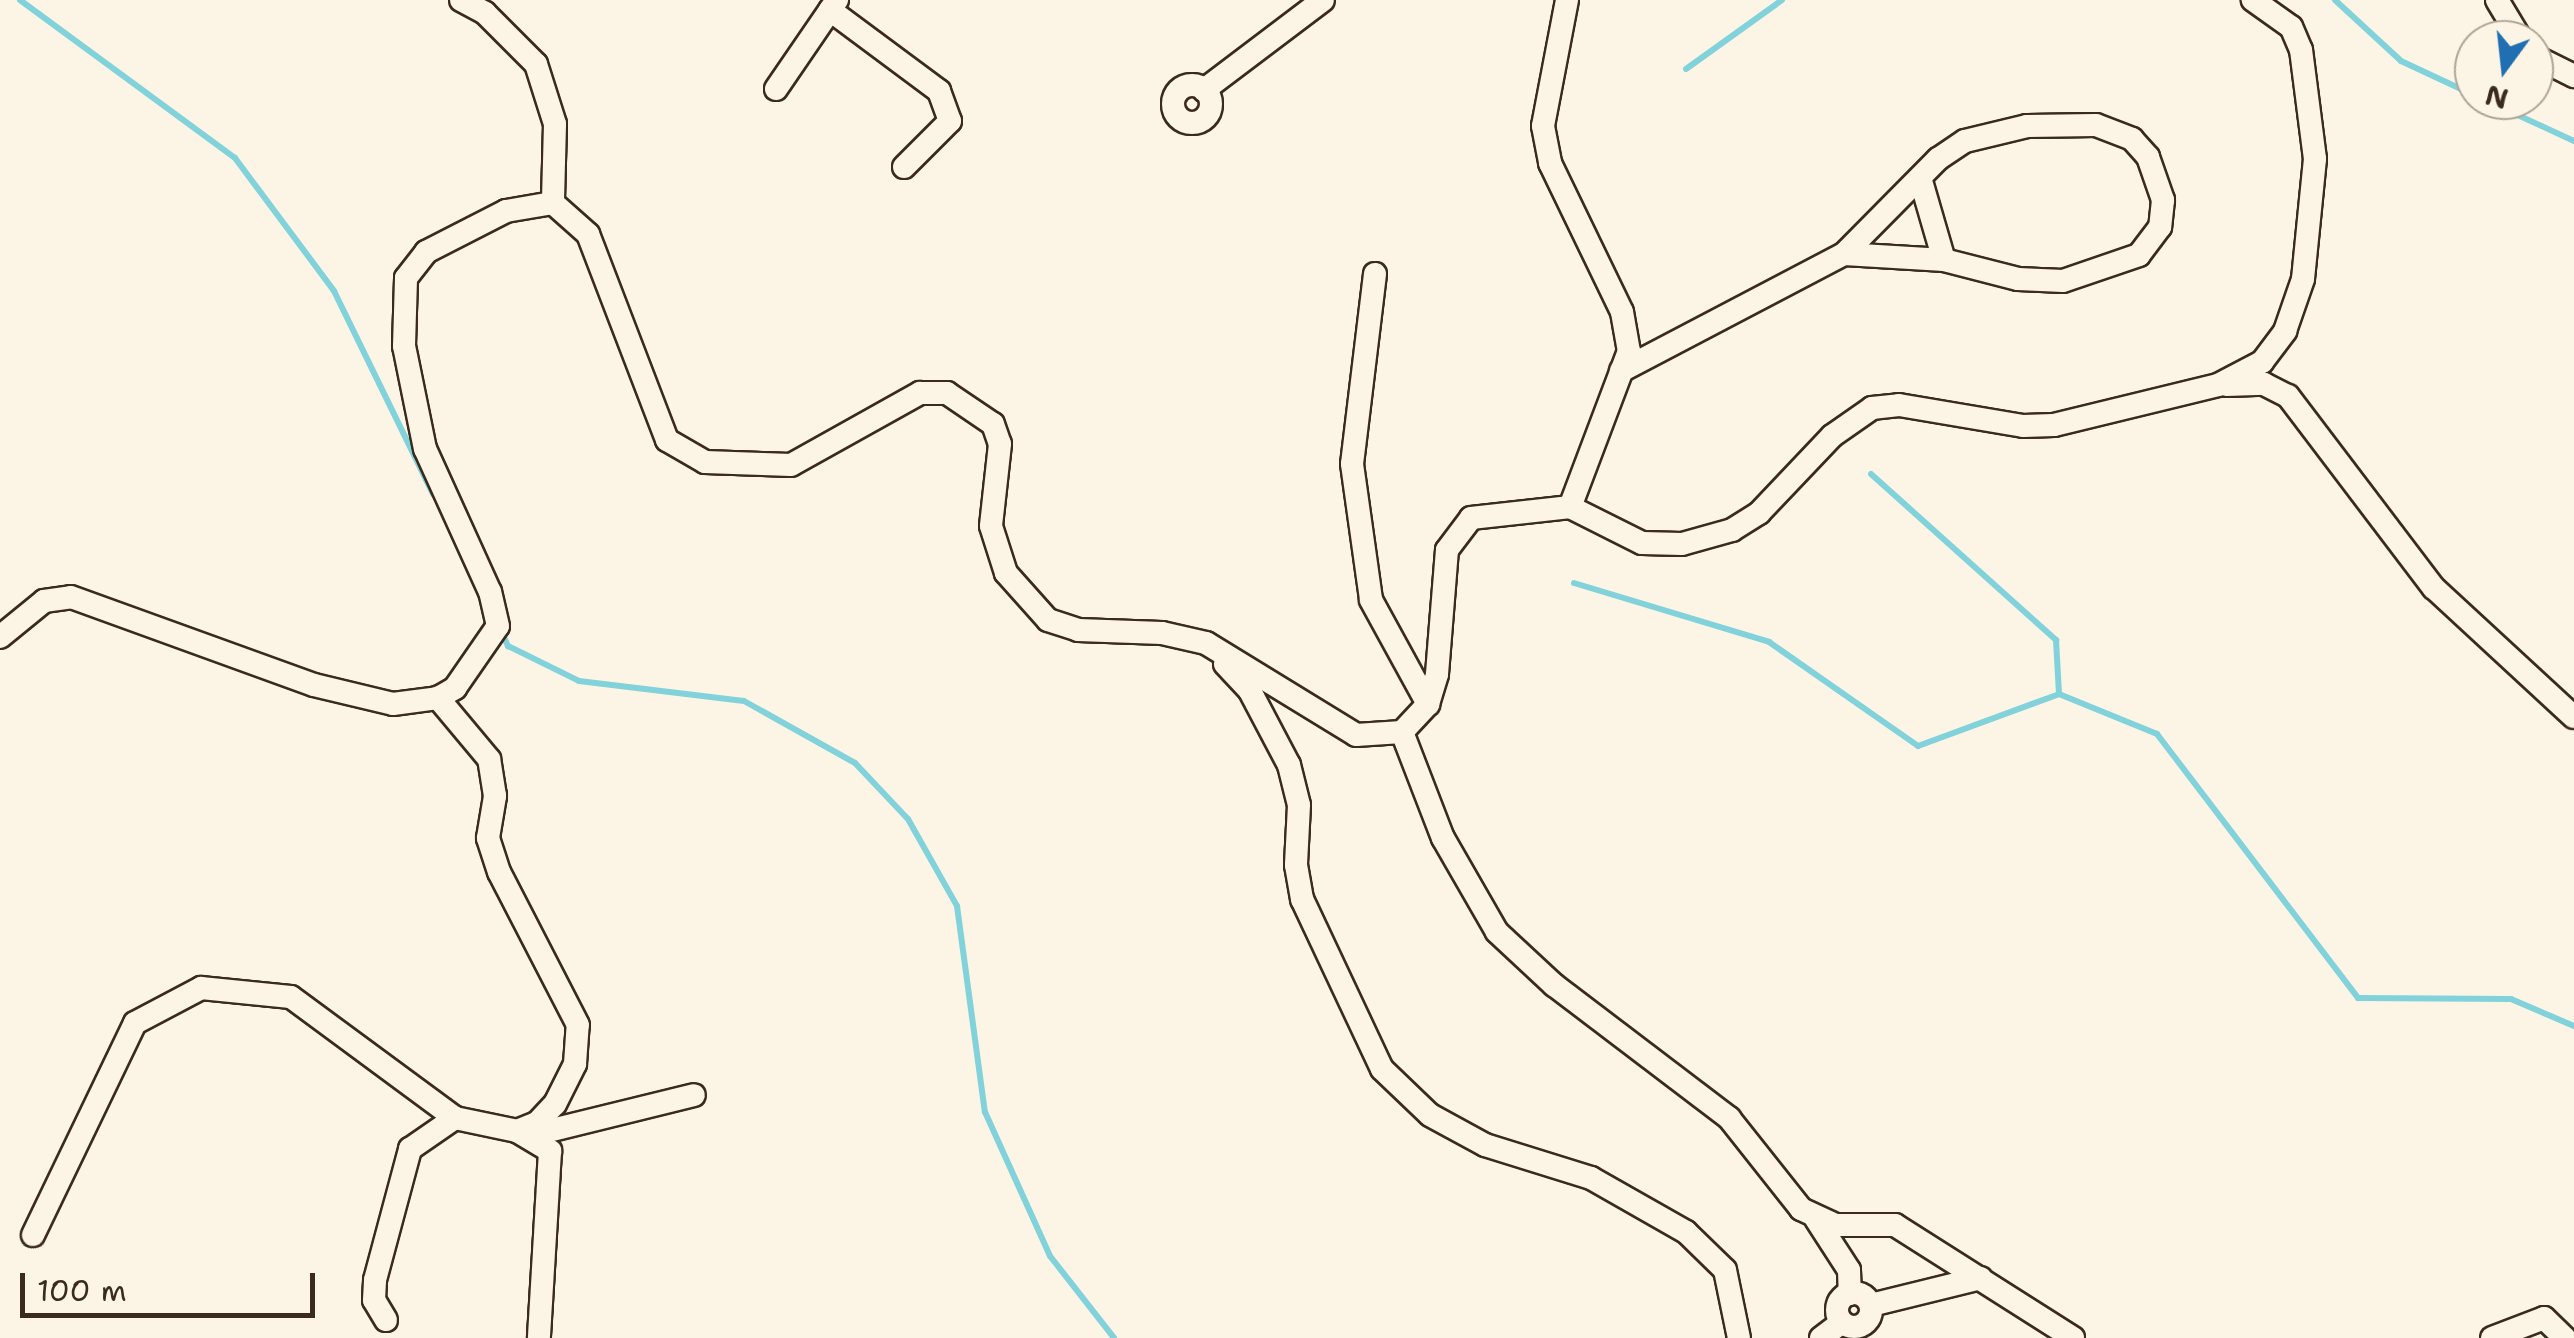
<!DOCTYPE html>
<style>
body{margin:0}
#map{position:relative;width:2574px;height:1338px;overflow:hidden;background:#fcf5e5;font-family:"Shantell Sans",sans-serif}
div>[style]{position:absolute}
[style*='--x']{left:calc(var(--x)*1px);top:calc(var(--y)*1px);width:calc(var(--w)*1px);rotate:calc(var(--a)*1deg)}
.stream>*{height:6px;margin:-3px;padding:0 3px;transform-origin:3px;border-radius:3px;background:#81d2da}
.roads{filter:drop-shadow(2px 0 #3b2a1e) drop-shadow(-2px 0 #3b2a1e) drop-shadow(0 2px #3b2a1e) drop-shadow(0 -2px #3b2a1e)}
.minor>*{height:22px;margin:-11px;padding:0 11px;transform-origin:11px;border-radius:11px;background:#fcf5e5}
.minor>.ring{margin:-11px;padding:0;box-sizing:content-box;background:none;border:22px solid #fcf5e5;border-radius:50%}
span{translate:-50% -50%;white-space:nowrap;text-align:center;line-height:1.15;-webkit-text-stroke:8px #fcf5e5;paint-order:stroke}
.north{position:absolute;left:2454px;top:20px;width:100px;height:100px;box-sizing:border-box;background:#fcf5e5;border:2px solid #afa495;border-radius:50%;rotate:195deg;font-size:28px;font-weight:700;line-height:40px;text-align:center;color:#3b2a1e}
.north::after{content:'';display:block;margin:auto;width:35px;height:45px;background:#1f6fb2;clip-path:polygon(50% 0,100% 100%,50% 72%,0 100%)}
.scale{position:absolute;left:20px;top:1273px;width:295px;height:45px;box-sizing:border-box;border:5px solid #3b2a1e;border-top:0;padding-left:12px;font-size:30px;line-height:35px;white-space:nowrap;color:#3b2a1e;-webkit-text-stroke:8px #fcf5e5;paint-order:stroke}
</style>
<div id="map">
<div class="stream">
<div style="--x:20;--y:0;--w:267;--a:36.3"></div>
<div style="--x:235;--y:158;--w:166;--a:53.3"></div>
<div style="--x:334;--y:291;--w:226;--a:64"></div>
<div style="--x:2335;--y:0;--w:90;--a:42.7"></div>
<div style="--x:2401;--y:61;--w:81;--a:25"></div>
<div style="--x:1686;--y:69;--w:118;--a:-35.7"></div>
<div style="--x:2485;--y:100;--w:98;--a:24.7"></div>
<div style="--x:1871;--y:474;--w:249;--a:41.9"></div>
<div style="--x:2056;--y:640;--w:54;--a:86.8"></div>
<div style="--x:1574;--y:583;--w:204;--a:16.8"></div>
<div style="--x:1769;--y:642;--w:182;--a:34.9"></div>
<div style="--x:1918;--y:746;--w:150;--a:-20.2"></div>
<div style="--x:2059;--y:694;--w:106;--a:22.2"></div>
<div style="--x:2157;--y:734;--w:332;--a:52.7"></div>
<div style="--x:2358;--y:998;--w:153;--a:0.4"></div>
<div style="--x:2511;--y:999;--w:69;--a:23.2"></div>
<div style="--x:501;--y:631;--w:17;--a:65"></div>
<div style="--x:508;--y:646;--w:79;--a:26.2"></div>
<div style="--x:579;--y:681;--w:166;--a:6.9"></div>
<div style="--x:744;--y:701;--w:127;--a:29.2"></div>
<div style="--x:855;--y:763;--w:77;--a:46.6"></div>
<div style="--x:908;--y:819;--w:100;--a:60.6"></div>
<div style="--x:957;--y:906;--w:208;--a:82.3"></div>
<div style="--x:985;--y:1112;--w:158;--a:65.7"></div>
<div style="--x:1050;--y:1256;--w:104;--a:52"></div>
</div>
<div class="roads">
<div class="minor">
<div style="--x:461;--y:0;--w:27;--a:28"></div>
<div style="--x:485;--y:13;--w:72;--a:45"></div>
<div style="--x:536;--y:64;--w:63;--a:72.4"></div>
<div style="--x:555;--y:124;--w:79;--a:91.5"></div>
<div style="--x:1567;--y:0;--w:128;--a:100.8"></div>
<div style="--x:1543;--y:126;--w:38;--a:79"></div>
<div style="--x:1550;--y:163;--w:165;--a:64.2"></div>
<div style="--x:1622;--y:312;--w:40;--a:80"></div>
<div style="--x:1629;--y:351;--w:167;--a:110.7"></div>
<div style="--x:2497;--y:0;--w:47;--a:59"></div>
<div style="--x:830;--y:10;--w:136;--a:36.6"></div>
<div style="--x:939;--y:91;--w:32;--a:70"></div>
<div style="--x:950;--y:121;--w:65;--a:135"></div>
<div style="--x:2534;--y:56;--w:45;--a:26.6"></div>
<div class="ring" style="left:1173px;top:85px;width:16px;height:16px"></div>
<div style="--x:776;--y:89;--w:108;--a:-55.6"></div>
<div style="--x:1204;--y:90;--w:149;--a:-37.1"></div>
<div style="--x:1921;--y:181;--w:82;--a:73.8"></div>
<div style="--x:1375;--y:274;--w:191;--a:96.9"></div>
<div style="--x:1352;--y:464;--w:137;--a:82"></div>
<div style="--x:1371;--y:600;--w:119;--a:61.3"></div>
<div style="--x:1621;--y:371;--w:252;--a:-27.7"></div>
<div style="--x:1844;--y:254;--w:134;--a:-45.3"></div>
<div style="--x:1938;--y:159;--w:32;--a:-34"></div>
<div style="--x:1965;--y:141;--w:64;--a:-13.6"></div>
<div style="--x:2027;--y:126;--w:69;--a:-0.8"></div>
<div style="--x:2096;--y:125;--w:39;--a:21"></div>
<div style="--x:2132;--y:139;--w:24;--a:48"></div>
<div style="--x:2148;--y:157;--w:46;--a:70.8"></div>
<div style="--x:2163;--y:200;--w:27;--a:96"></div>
<div style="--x:2160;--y:227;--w:35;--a:127"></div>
<div style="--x:2139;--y:255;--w:80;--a:161.1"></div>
<div style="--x:2063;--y:281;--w:45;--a:-177.5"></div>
<div style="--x:2018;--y:279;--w:76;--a:-165.6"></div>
<div style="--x:1944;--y:260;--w:100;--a:-176.6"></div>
<div style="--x:2226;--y:385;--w:38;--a:-2"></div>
<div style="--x:2264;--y:384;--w:27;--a:27"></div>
<div style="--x:2288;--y:396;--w:241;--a:52.8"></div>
<div style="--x:2434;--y:588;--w:190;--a:42.7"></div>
<div style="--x:0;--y:637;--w:57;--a:-39.3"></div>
<div style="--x:44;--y:601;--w:27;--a:-8"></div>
<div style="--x:71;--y:597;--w:258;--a:19.9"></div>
<div style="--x:314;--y:685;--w:81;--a:13.5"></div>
<div style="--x:393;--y:704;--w:45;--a:-7.6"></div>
<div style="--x:438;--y:698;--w:20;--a:-30"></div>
<div style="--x:455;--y:688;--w:75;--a:-55.3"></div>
<div style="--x:498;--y:626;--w:35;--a:-103"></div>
<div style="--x:490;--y:592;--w:157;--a:-114.4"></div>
<div style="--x:425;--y:449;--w:105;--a:-101.5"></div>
<div style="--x:404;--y:346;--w:68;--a:-88.3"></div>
<div style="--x:406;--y:278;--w:33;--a:-52"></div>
<div style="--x:426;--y:252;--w:90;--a:-27.1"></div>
<div style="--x:506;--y:211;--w:48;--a:-9.7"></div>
<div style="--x:553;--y:203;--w:47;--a:41.5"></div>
<div style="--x:588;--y:234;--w:221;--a:69"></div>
<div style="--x:667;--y:440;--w:44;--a:30.1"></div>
<div style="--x:705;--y:462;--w:86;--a:2"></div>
<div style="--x:791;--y:465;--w:148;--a:-29.2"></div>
<div style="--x:920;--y:393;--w:27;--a:0"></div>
<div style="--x:947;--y:393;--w:55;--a:34"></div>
<div style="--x:993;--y:424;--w:21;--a:71"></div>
<div style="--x:1000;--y:444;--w:82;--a:96.3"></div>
<div style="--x:991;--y:526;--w:49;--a:72.3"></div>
<div style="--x:1006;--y:573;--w:63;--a:48.2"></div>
<div style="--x:1048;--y:620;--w:32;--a:18"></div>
<div style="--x:1078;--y:630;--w:84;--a:2"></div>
<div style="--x:1162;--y:633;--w:45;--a:12.8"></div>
<div style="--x:1206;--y:643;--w:176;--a:31.5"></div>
<div style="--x:1356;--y:735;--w:46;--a:-3.7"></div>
<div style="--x:1402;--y:732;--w:38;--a:-47"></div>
<div style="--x:1428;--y:704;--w:31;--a:-73"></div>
<div style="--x:1437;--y:674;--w:124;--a:-85.4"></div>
<div style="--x:1447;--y:550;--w:40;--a:-53"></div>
<div style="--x:1471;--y:518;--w:100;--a:-6.3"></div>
<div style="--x:1570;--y:507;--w:80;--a:26.6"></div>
<div style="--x:1642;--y:543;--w:40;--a:1.4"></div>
<div style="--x:1682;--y:544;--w:52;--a:-15.6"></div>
<div style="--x:1732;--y:530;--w:32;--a:-32"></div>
<div style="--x:1759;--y:513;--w:106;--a:-46.5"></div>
<div style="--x:1832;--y:436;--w:49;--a:-35"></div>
<div style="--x:1872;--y:408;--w:27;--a:-6"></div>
<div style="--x:1899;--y:405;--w:126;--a:9.6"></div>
<div style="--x:2023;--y:426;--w:31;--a:-2"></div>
<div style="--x:2054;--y:425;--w:169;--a:-13.7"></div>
<div style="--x:2218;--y:385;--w:50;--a:-27.6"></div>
<div style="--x:2262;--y:362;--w:39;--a:-53"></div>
<div style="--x:2285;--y:331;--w:55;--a:-70.9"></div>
<div style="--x:2303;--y:279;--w:121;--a:-84.3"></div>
<div style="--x:2315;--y:159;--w:110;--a:-97.3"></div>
<div style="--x:2301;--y:50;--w:25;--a:-113"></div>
<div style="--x:2291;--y:27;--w:47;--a:-144.6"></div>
<div style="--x:1225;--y:664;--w:37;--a:47"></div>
<div style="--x:1250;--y:691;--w:84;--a:62.2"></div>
<div style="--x:1289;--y:765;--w:41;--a:76"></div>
<div style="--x:1299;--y:805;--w:60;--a:92.9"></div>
<div style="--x:1296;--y:865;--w:35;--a:80"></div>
<div style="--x:1302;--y:899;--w:188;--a:64.8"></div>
<div style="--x:1382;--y:1069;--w:66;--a:43.8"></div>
<div style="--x:1430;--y:1115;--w:63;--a:28.6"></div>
<div style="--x:1485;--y:1145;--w:111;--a:17.3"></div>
<div style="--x:1591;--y:1178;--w:109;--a:29.6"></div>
<div style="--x:1686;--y:1232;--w:54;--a:44.3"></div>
<div style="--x:1725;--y:1270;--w:69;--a:78.4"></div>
<div style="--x:1402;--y:732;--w:114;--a:68.9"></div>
<div style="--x:1443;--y:838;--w:108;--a:60.1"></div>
<div style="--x:1497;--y:932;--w:78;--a:42.9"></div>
<div style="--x:1554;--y:985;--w:220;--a:37.2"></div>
<div style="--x:1729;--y:1118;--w:116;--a:51.6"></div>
<div style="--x:1801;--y:1209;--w:38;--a:25"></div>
<div style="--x:1835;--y:1225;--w:60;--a:0"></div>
<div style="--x:1895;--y:1225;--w:211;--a:32.4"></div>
<div style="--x:552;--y:1130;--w:146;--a:-13.8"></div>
<div style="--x:517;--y:1131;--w:39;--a:31"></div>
<div style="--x:550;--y:1151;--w:187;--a:93.4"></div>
<div style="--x:1816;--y:1219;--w:61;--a:57.1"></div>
<div style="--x:1849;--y:1270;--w:24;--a:88"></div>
<div style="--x:33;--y:1235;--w:235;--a:-64.3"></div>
<div style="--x:135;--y:1023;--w:75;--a:-27.9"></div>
<div style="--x:201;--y:988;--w:90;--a:5.7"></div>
<div style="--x:291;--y:997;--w:204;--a:36.4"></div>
<div style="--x:455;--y:1118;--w:63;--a:11.8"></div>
<div style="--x:517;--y:1131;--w:22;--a:-22"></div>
<div style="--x:537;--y:1123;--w:26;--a:-47"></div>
<div style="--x:555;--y:1104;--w:45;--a:-63.4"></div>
<div style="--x:575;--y:1064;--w:39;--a:-86"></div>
<div style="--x:578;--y:1025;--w:172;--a:-117.3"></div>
<div style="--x:499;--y:872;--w:36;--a:-108"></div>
<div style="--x:488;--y:838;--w:43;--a:-80.5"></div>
<div style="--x:495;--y:796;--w:37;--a:-99"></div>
<div style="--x:489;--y:759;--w:80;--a:-129.9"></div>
<div class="ring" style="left:1837px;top:1293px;width:12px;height:12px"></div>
<div style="--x:1871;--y:1305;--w:113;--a:-13.8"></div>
<div style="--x:386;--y:1320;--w:23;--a:-121"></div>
<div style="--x:374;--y:1300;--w:20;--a:-87"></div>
<div style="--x:375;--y:1280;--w:136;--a:-75"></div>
<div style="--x:410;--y:1149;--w:55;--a:-34.6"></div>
<div style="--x:1821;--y:1338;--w:26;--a:-37"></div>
<div style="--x:2492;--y:1338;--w:56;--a:-21"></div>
<div style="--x:2544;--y:1318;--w:29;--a:44"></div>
</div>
</div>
<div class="north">N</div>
<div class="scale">100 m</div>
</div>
